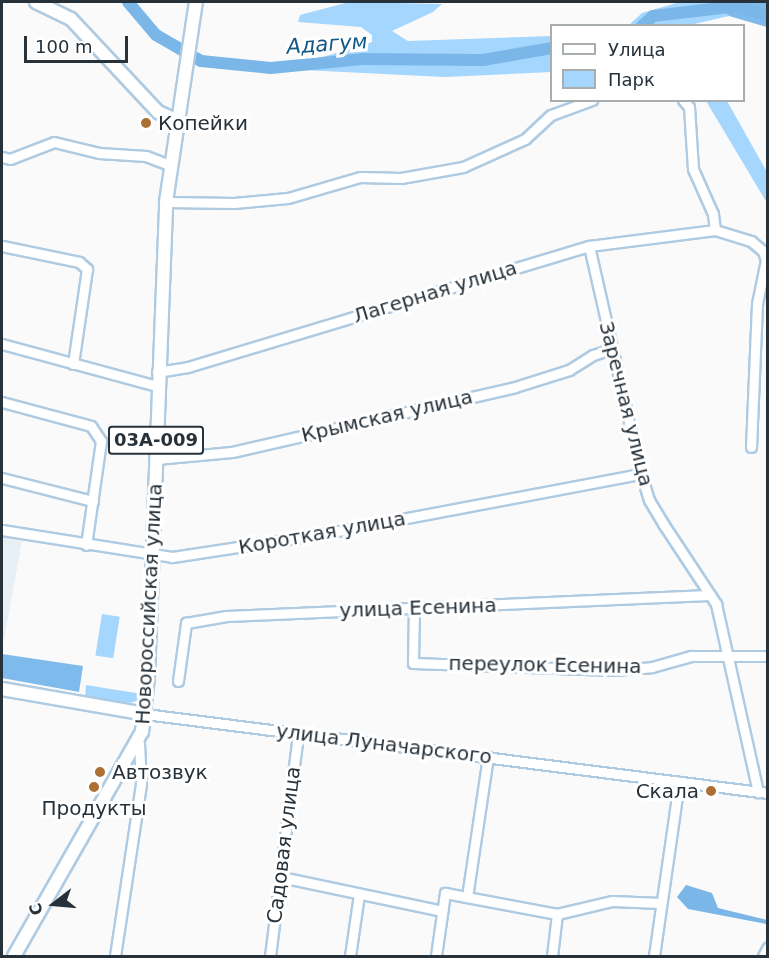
<!DOCTYPE html>
<meta charset="utf-8">
<style>
body{margin:0}
#map{position:relative;width:769px;height:958px;overflow:hidden;background:#fafafa;font-family:"DejaVu Sans",sans-serif}
div>[style]{position:absolute}
[style*='--x']{left:calc(var(--x)*1px);top:calc(var(--y)*1px);width:calc(var(--w)*1px);rotate:calc(var(--a)*1deg)}
.built>*{inset:0;background:#e8eff5}
.green>*{inset:0;background:#a5d6fd;transform-origin:0 0}
.forest>*{inset:0;background:#7ebbec}
.water>*{inset:0;background:#7ab7e8}
.river>*{height:12px;margin:-6px;padding:0 6px;transform-origin:6px;border-radius:6px;background:#7ab7e8}
.roads{filter:drop-shadow(2px 0 #afcbe2) drop-shadow(-2px 0 #afcbe2) drop-shadow(0 2px #afcbe2) drop-shadow(0 -2px #afcbe2)}
.minor>*{height:9px;margin:-4.5px;padding:0 4.5px;transform-origin:4.5px;border-radius:4.5px;background:#fff}
.major>*{height:12px;margin:-6px;padding:0 6px;transform-origin:6px;border-radius:6px;background:#fff}
.dots>*{width:16px;height:16px;translate:-50% -50%;box-sizing:border-box;border:3px solid #fff;border-radius:50%}
span{translate:-50% -50%;white-space:nowrap;text-align:center;line-height:1.15;-webkit-text-stroke:6px #fff;paint-order:stroke}
.shield-label span{padding:2px 4px;background:#fff;border:2px solid;border-radius:4px;-webkit-text-stroke-width:0}
.shield-label{font-size:18px;color:#26313a;font-weight:700}
.poi-label{font-size:20px;color:#26313a}
.left{translate:0 -50%;text-align:left}
.right{translate:-100% -50%;text-align:right}
.street-label{font-size:20px;color:#26313a}
.water-label{font-size:21px;color:#115886;font-style:italic}
.frame{position:absolute;inset:0;border:3px solid #26313a;pointer-events:none}
.legend{position:absolute;left:550px;top:24px;width:195px;height:78px;box-sizing:border-box;background:#fff;border:2px solid #a8adb0;margin:0;padding:8px 10px;list-style:none;font-size:18px;color:#26313a}
.legend li{display:flex;align-items:center;gap:12px;height:30px}
.legend b{width:30px;border:2px solid #a8adb0}
.north{position:absolute;left:24px;top:874px;width:60px;height:60px;-webkit-text-stroke:4px #fff;paint-order:stroke;rotate:254deg;font-size:16px;font-weight:700;line-height:24px;text-align:center;color:#26313a}
.north::after{content:'';display:block;margin:auto;width:21px;height:27px;background:#26313a;clip-path:polygon(50% 0,100% 100%,50% 72%,0 100%)}
.scale{position:absolute;left:24px;top:36px;width:104px;height:27px;box-sizing:border-box;border:3px solid #26313a;border-top:0;padding-left:8px;font-size:18px;line-height:21px;white-space:nowrap;color:#26313a;-webkit-text-stroke:4px #fff;paint-order:stroke}
</style>
<div id="map">
<div class="built">
<div style="clip-path:polygon(2px 537px,22px 541px,4px 639px,2px 639px)"></div>
</div>
<div class="green">
<div style="clip-path:polygon(349px 2px,442px 4px,433px 12px,392px 31px,408px 41px,551px 36px,551px 72px,444px 77px,283px 69px,372px 42px,372px 35px,361px 27px,298px 22px,300px 15px)"></div>
<div style="clip-path:polygon(680px 2px,721px 2px,719px 6px,729px 16px,690px 25px,628px 26px,642px 13px)"></div>
<div style="clip-path:polygon(706px 101px,727px 101px,767px 172px,767px 203px)"></div>
<div style="left:102px;top:614px;width:18px;height:42px;rotate:9deg"></div>
<div style="clip-path:polygon(86px 685px,142px 694px,137px 701px,125px 704px,85px 697px)"></div>
</div>
<div class="forest">
<div style="clip-path:polygon(721px 2px,767px 2px,767px 27px,729px 16px,718px 6px)"></div>
<div style="clip-path:polygon(2px 654px,83px 666px,79px 692px,2px 678px)"></div>
</div>
<div class="water">
<div style="clip-path:polygon(686px 885px,712px 893px,718px 908px,767px 920px,766px 924px,688px 909px,677px 897px)"></div>
</div>
<div class="river">
<div style="--x:128;--y:2;--w:43;--a:49.7"></div>
<div style="--x:156;--y:35;--w:52;--a:30"></div>
<div style="--x:201;--y:61;--w:70;--a:5.7"></div>
<div style="--x:271;--y:68;--w:91;--a:-5.6"></div>
<div style="--x:362;--y:59;--w:121;--a:0.5"></div>
<div style="--x:483;--y:60;--w:70;--a:-9.9"></div>
<div style="--x:642;--y:26;--w:15;--a:-42"></div>
<div style="--x:653;--y:16;--w:86;--a:-6.7"></div>
<div style="--x:738;--y:6;--w:32;--a:18"></div>
</div>
<div class="roads">
<div class="minor">
<div style="--x:683;--y:100;--w:9;--a:49"></div>
<div style="--x:689;--y:107;--w:62;--a:86.3"></div>
<div style="--x:693;--y:169;--w:49;--a:66"></div>
<div style="--x:713;--y:214;--w:16;--a:83"></div>
<div style="--x:2;--y:157;--w:8;--a:14"></div>
<div style="--x:10;--y:159;--w:47;--a:-21.1"></div>
<div style="--x:54;--y:142;--w:46;--a:13.7"></div>
<div style="--x:99;--y:153;--w:47;--a:3.7"></div>
<div style="--x:146;--y:156;--w:25;--a:21"></div>
<div style="--x:166;--y:202;--w:68;--a:0.8"></div>
<div style="--x:234;--y:203;--w:54;--a:-5.3"></div>
<div style="--x:288;--y:198;--w:75;--a:-16.3"></div>
<div style="--x:360;--y:177;--w:41;--a:1.4"></div>
<div style="--x:401;--y:178;--w:63;--a:-10.1"></div>
<div style="--x:463;--y:167;--w:68;--a:-24.3"></div>
<div style="--x:525;--y:139;--w:35;--a:-43"></div>
<div style="--x:551;--y:115;--w:44;--a:-20.1"></div>
<div style="--x:2;--y:246;--w:79;--a:11.7"></div>
<div style="--x:79;--y:262;--w:11;--a:41"></div>
<div style="--x:87;--y:269;--w:96;--a:98.4"></div>
<div style="--x:589;--y:246;--w:234;--a:77.2"></div>
<div style="--x:641;--y:474;--w:27;--a:73"></div>
<div style="--x:649;--y:500;--w:29;--a:59"></div>
<div style="--x:664;--y:525;--w:95;--a:56.6"></div>
<div style="--x:716;--y:604;--w:193;--a:77.4"></div>
<div style="--x:2;--y:344;--w:161;--a:15.2"></div>
<div style="--x:157;--y:372;--w:31;--a:-9"></div>
<div style="--x:188;--y:367;--w:419;--a:-16.8"></div>
<div style="--x:589;--y:246;--w:127;--a:-7.2"></div>
<div style="--x:715;--y:230;--w:38;--a:17"></div>
<div style="--x:751;--y:241;--w:16;--a:40"></div>
<div style="--x:763;--y:251;--w:9;--a:72"></div>
<div style="--x:766;--y:260;--w:45;--a:101.6"></div>
<div style="--x:757;--y:304;--w:143;--a:92.4"></div>
<div style="--x:2;--y:402;--w:92;--a:15.1"></div>
<div style="--x:91;--y:426;--w:18;--a:56"></div>
<div style="--x:101;--y:441;--w:105;--a:98.2"></div>
<div style="--x:156;--y:459;--w:76;--a:-5.3"></div>
<div style="--x:232;--y:452;--w:290;--a:-12.9"></div>
<div style="--x:515;--y:387;--w:57;--a:-17.5"></div>
<div style="--x:569;--y:370;--w:28;--a:-32"></div>
<div style="--x:593;--y:355;--w:20;--a:-18"></div>
<div style="--x:2;--y:478;--w:94;--a:14.2"></div>
<div style="--x:2;--y:530;--w:172;--a:9"></div>
<div style="--x:172;--y:557;--w:152;--a:-8.7"></div>
<div style="--x:322;--y:534;--w:325;--a:-10.7"></div>
<div style="--x:414;--y:609;--w:54;--a:91.1"></div>
<div style="--x:413;--y:663;--w:200;--a:2"></div>
<div style="--x:613;--y:670;--w:39;--a:-4"></div>
<div style="--x:652;--y:667;--w:41;--a:-15.8"></div>
<div style="--x:691;--y:656;--w:77;--a:0"></div>
<div style="--x:178;--y:681;--w:59;--a:-82.1"></div>
<div style="--x:186;--y:623;--w:41;--a:-9.9"></div>
<div style="--x:226;--y:616;--w:484;--a:-2.5"></div>
<div style="--x:145;--y:714;--w:628;--a:7.23"></div>
<div style="--x:281;--y:877;--w:165;--a:11.9"></div>
<div style="--x:467;--y:897;--w:142;--a:-81.5"></div>
<div style="--x:115;--y:956;--w:174;--a:-81.4"></div>
<div style="--x:141;--y:784;--w:41;--a:-92.8"></div>
<div style="--x:270;--y:956;--w:224;--a:-82.8"></div>
<div style="--x:350;--y:956;--w:63;--a:-81.7"></div>
<div style="--x:436;--y:956;--w:64;--a:-81.9"></div>
<div style="--x:445;--y:893;--w:114;--a:10.6"></div>
<div style="--x:557;--y:914;--w:57;--a:-13.3"></div>
<div style="--x:612;--y:901;--w:48;--a:2.4"></div>
<div style="--x:552;--y:956;--w:42;--a:-83.2"></div>
<div style="--x:654;--y:956;--w:176;--a:-81.8"></div>
<div style="--x:763;--y:956;--w:10;--a:-61"></div>
</div>
<div class="major">
<div style="--x:36;--y:2;--w:39;--a:26"></div>
<div style="--x:71;--y:19;--w:127;--a:46.9"></div>
<div style="--x:158;--y:112;--w:20;--a:24"></div>
<div style="--x:2;--y:689;--w:145;--a:9.9"></div>
<div style="--x:14;--y:956;--w:258;--a:-60.3"></div>
<div style="--x:142;--y:732;--w:55;--a:-83.8"></div>
<div style="--x:148;--y:677;--w:475;--a:-87.8"></div>
<div style="--x:166;--y:202;--w:202;--a:-81.5"></div>
</div>
</div>
<div class="dots">
<div style="left:146px;top:123px;background:#ad7033"></div>
<div style="left:100px;top:772px;background:#ad7033"></div>
<div style="left:94px;top:787px;background:#ad7033"></div>
<div style="left:711px;top:791px;background:#ad7033"></div>
</div>
<div class="shield-label">
<span style="left:156px;top:440px">03А-009</span>
</div>
<div class="poi-label">
<span class="left" style="left:158px;top:123px">Копейки</span>
<span class="left" style="left:112px;top:772px">Автозвук</span>
<span class="right" style="left:699px;top:791px">Скала</span>
<span style="left:94px;top:808px">Продукты</span>
</div>
<div class="street-label">
<span style="left:435px;top:292px;rotate:-17deg">Лагерная улица</span>
<span style="left:626px;top:404px;rotate:76deg">Заречная улица</span>
<span style="left:387px;top:416px;rotate:-13deg">Крымская улица</span>
<span style="left:322px;top:533px;rotate:-10deg">Короткая улица</span>
<span style="left:149px;top:604px;rotate:-87deg">Новороссийская улица</span>
<span style="left:418px;top:608px;rotate:-2deg">улица Есенина</span>
<span style="left:545px;top:665px;rotate:1deg">переулок Есенина</span>
<span style="left:384px;top:744px;rotate:7deg">улица Луначарского</span>
<span style="left:284px;top:845px;rotate:-83deg">Садовая улица</span>
</div>
<div class="water-label">
<span style="left:327px;top:44px;rotate:-4deg">Адагум</span>
</div>
<div class="frame"></div>
<ul class="legend">
<li><b style="height:8px;background:#fff"></b>Улица</li>
<li><b style="height:16px;background:#a5d6fd"></b>Парк</li>
</ul>
<div class="north">С</div>
<div class="scale">100 m</div>
</div>
